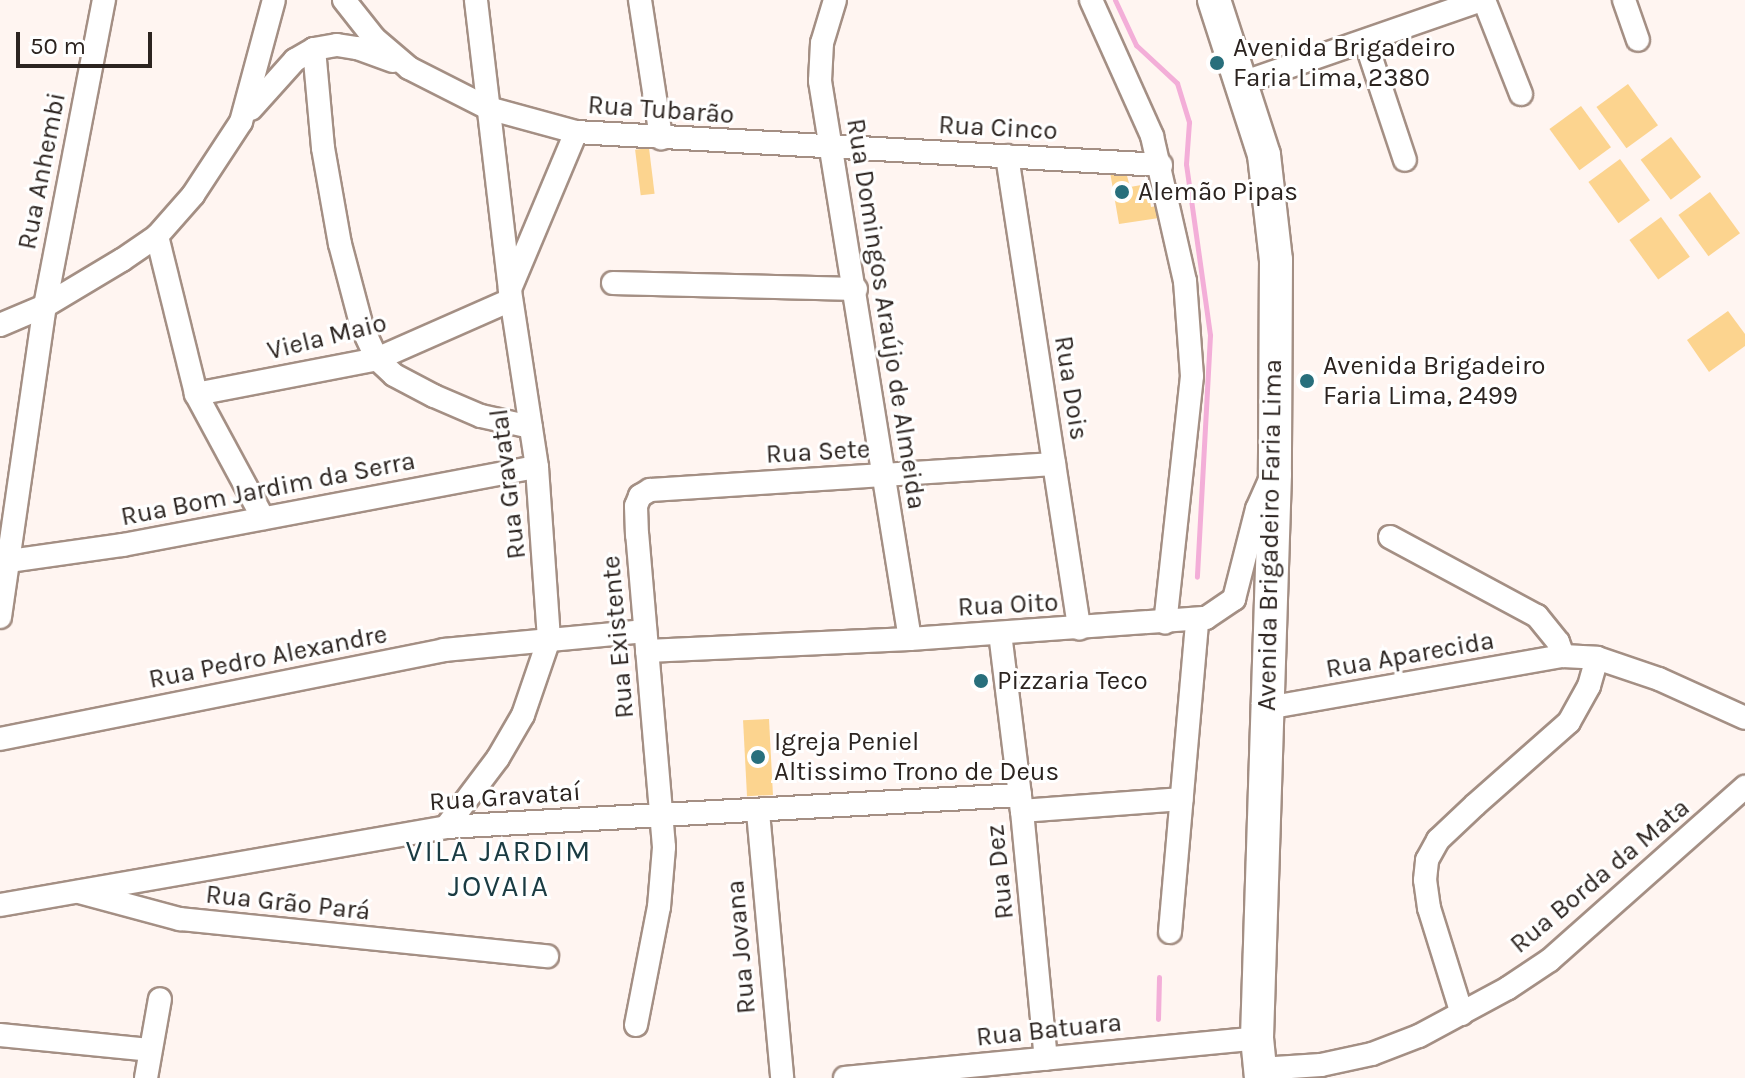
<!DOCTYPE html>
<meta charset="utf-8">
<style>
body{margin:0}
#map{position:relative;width:1745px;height:1078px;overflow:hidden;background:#fff5f1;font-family:Karla,sans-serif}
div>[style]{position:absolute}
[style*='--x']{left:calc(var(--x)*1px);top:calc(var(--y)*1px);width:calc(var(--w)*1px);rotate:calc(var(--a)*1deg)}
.stream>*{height:5px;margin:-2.5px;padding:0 2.5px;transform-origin:2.5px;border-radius:2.5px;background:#f3aed8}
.building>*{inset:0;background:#fcd48f;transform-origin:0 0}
.roads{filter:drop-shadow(2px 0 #a48f84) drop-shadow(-2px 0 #a48f84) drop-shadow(0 2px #a48f84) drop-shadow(0 -2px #a48f84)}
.minor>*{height:22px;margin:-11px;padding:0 11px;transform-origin:11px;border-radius:11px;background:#fff}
.secondary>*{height:32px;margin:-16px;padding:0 16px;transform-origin:16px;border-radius:16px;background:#fff}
.dots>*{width:22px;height:22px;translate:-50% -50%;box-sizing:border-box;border:4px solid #fff;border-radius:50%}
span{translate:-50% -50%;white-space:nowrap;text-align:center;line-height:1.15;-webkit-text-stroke:6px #fff;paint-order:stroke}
.poi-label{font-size:26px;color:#2c2420}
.left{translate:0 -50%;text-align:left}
.street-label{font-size:26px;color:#2c2420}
.quarter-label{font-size:30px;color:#1a3b42;letter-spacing:2px}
.scale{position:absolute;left:16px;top:32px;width:136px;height:36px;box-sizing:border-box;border:4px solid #2c2420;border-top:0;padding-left:10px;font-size:24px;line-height:28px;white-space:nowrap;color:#2c2420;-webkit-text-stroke:6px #fff;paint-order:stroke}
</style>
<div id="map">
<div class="stream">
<div style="--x:1115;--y:0;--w:50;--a:65"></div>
<div style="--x:1136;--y:45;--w:56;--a:42.8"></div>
<div style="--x:1177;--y:83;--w:41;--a:72.9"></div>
<div style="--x:1189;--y:122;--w:42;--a:94.1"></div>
<div style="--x:1186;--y:164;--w:173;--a:82"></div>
<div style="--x:1210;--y:335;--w:242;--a:93.1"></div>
<div style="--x:1158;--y:1019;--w:42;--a:-88.6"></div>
</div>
<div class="building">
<div style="left:1628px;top:84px;width:51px;height:39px;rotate:54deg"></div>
<div style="left:1581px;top:106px;width:51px;height:39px;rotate:54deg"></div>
<div style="left:1671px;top:137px;width:50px;height:38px;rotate:53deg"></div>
<div style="left:649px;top:148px;width:46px;height:14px;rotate:83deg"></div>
<div style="left:1620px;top:159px;width:51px;height:39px;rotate:54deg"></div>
<div style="clip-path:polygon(1110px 172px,1126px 172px,1130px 187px,1147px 184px,1151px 207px,1157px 206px,1159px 218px,1119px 224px)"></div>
<div style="left:1710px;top:192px;width:51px;height:39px;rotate:54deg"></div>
<div style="left:1661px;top:217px;width:49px;height:39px;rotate:54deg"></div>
<div style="clip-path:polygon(1728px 311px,1745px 334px,1745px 346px,1709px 372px,1687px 340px)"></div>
<div style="left:769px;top:719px;width:76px;height:26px;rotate:87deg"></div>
</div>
<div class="roads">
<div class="minor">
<div style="--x:344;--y:0;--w:48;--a:51.7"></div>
<div style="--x:374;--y:38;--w:46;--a:40.6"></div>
<div style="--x:409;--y:68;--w:89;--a:26.9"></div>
<div style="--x:488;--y:108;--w:91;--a:15.3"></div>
<div style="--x:576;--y:132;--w:586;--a:3.23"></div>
<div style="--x:640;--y:0;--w:140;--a:81.3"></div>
<div style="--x:835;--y:0;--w:45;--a:106.8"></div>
<div style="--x:822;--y:43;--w:38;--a:93"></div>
<div style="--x:820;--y:81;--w:565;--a:80.84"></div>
<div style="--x:1091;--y:0;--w:149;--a:65.8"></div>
<div style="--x:1152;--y:136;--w:149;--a:77.2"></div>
<div style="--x:1185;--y:281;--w:95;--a:85.8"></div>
<div style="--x:1192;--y:376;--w:248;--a:96.2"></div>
<div style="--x:1484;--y:0;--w:101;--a:68.5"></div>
<div style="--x:1624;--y:0;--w:42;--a:70.7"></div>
<div style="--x:1366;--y:43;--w:123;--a:71.6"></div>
<div style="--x:314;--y:49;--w:99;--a:84.8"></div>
<div style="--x:323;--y:148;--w:97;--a:80"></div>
<div style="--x:340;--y:244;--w:86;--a:75.2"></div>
<div style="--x:362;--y:327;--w:35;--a:65"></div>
<div style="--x:377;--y:359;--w:23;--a:43"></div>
<div style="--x:394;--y:375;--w:45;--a:27.7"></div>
<div style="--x:434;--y:396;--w:51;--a:23.1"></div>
<div style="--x:481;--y:416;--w:51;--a:12.4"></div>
<div style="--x:1239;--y:84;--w:256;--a:-19.1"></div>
<div style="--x:251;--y:109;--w:66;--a:-48.1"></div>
<div style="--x:295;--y:60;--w:22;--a:-30"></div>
<div style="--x:314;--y:49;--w:23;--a:-10"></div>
<div style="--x:337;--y:45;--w:20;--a:9"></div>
<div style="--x:357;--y:48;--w:38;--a:20"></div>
<div style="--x:1007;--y:156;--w:478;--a:81.3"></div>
<div style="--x:157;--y:236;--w:163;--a:76.1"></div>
<div style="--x:196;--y:394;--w:141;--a:61.6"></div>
<div style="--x:613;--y:283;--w:243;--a:1.4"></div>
<div style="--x:510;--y:289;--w:170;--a:-67.2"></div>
<div style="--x:0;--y:325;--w:49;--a:-22.9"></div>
<div style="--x:45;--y:306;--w:90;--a:-30.9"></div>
<div style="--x:122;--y:260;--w:42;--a:-34.4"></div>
<div style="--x:157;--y:236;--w:55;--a:-48.7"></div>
<div style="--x:193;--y:195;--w:87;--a:-56.7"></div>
<div style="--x:241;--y:122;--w:126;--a:-74.9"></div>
<div style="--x:196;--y:394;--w:184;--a:-10.9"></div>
<div style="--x:377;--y:359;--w:146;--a:-23.8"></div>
<div style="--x:1390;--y:537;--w:167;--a:28.3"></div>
<div style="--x:1537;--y:616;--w:33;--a:51"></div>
<div style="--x:1558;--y:642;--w:15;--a:70"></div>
<div style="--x:1563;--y:656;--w:34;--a:3"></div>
<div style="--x:1597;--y:658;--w:65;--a:18.7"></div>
<div style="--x:1659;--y:679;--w:94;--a:24.4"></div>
<div style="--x:9;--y:561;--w:115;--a:-8"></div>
<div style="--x:123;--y:545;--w:421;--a:-10.7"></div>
<div style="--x:0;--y:617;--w:314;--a:-81.8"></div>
<div style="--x:45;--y:306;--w:312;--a:-79.1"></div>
<div style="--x:1000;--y:633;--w:179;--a:83"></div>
<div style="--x:1022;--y:811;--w:249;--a:84.5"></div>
<div style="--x:647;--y:651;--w:263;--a:-2.6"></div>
<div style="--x:910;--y:639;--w:297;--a:-4.1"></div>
<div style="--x:1206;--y:618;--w:34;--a:-34"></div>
<div style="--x:1234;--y:599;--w:93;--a:-75.7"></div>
<div style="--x:1257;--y:509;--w:34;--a:-66"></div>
<div style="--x:1267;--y:708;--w:301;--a:-10"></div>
<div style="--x:0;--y:739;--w:453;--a:-11.3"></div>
<div style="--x:444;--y:650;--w:202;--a:-5.4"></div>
<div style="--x:1022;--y:811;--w:160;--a:-4.3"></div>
<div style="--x:758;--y:812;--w:267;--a:84.8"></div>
<div style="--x:446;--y:827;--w:86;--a:-53"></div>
<div style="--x:498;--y:758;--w:50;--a:-59.8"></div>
<div style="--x:523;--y:715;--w:80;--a:-71.1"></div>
<div style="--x:549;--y:639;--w:172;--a:-94"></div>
<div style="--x:537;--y:467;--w:179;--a:-98.7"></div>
<div style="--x:510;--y:290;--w:292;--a:-96.7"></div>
<div style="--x:79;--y:892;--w:105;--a:15"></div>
<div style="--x:180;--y:919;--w:369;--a:5.8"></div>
<div style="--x:0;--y:905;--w:453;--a:-9.9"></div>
<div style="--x:446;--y:827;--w:575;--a:-3.19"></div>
<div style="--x:1170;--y:932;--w:312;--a:-85"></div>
<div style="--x:1462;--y:1014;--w:111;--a:-107.3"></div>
<div style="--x:1429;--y:908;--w:28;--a:-98"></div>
<div style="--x:1425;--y:880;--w:20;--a:-84"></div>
<div style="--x:1427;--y:860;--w:23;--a:-61"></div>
<div style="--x:1438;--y:840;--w:51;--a:-43.4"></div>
<div style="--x:1475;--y:805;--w:125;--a:-41.4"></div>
<div style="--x:1569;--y:722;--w:41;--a:-60.9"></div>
<div style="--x:1589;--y:686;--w:29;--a:-74"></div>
<div style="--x:636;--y:1025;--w:120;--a:-79"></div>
<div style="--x:659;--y:907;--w:60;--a:-85.2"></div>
<div style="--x:664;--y:847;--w:313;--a:-94.9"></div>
<div style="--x:637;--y:535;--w:29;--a:-92"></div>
<div style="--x:636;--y:506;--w:11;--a:-68"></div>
<div style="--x:640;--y:496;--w:12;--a:-31"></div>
<div style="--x:650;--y:490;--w:405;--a:-3.7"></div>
<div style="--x:0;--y:1035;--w:150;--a:5.7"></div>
<div style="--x:1260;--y:1069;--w:61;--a:-3.8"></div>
<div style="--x:1321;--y:1065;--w:52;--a:-12.2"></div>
<div style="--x:1372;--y:1054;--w:50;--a:-21"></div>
<div style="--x:1419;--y:1036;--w:101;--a:-28.3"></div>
<div style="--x:1508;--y:988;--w:50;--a:-33.7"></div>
<div style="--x:1550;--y:960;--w:261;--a:-41.6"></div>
<div style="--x:146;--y:1078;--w:80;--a:-80"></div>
<div style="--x:845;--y:1078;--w:414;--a:-5.5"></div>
</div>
<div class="secondary">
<div style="--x:1214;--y:0;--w:163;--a:72.1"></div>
<div style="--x:1264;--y:155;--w:106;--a:83.5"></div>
<div style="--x:1276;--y:260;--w:214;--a:90.3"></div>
<div style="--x:1275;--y:474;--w:564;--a:91.83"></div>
<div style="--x:1257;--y:1038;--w:40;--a:84.3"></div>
</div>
</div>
<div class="dots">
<div style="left:1217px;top:63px;background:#286f7c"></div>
<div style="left:1122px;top:192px;background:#286f7c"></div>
<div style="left:1307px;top:381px;background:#286f7c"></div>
<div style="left:981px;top:681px;background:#286f7c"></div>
<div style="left:758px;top:757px;background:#286f7c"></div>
</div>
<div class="poi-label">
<span class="left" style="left:1233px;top:63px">Avenida Brigadeiro<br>Faria Lima, 2380</span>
<span class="left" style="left:1138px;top:192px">Alemão Pipas</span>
<span class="left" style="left:1323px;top:381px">Avenida Brigadeiro<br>Faria Lima, 2499</span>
<span class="left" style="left:997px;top:681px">Pizzaria Teco</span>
<span class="left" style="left:774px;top:757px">Igreja Peniel<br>Altissimo Trono de Deus</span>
</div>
<div class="street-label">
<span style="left:661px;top:110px;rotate:4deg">Rua Tubarão</span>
<span style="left:998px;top:128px;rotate:3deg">Rua Cinco</span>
<span style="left:42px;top:171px;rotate:-79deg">Rua Anhembi</span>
<span style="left:886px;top:314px;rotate:81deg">Rua Domingos Araújo de Almeida</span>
<span style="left:327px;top:337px;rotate:-14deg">Viela Maio</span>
<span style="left:1071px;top:388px;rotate:81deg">Rua Dois</span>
<span style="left:818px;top:452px;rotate:-3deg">Rua Sete</span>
<span style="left:508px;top:484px;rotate:-97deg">Rua Gravatal</span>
<span style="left:268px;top:489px;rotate:-11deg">Rua Bom Jardim da Serra</span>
<span style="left:1270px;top:535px;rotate:-89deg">Avenida Brigadeiro Faria Lima</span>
<span style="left:1008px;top:605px;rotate:-3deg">Rua Oito</span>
<span style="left:618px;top:637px;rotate:-95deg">Rua Existente</span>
<span style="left:1410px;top:655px;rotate:-10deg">Rua Aparecida</span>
<span style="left:268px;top:657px;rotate:-11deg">Rua Pedro Alexandre</span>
<span style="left:505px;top:797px;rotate:-4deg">Rua Gravataí</span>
<span style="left:1000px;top:872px;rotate:-96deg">Rua Dez</span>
<span style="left:1600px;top:876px;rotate:-40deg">Rua Borda da Mata</span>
<span style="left:288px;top:903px;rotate:6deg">Rua Grão Pará</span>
<span style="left:741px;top:947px;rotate:-95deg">Rua Jovana</span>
<span style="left:1049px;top:1030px;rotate:-6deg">Rua Batuara</span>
</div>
<div class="quarter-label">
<span style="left:499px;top:868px">VILA JARDIM<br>JOVAIA</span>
</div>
<div class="scale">50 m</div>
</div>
